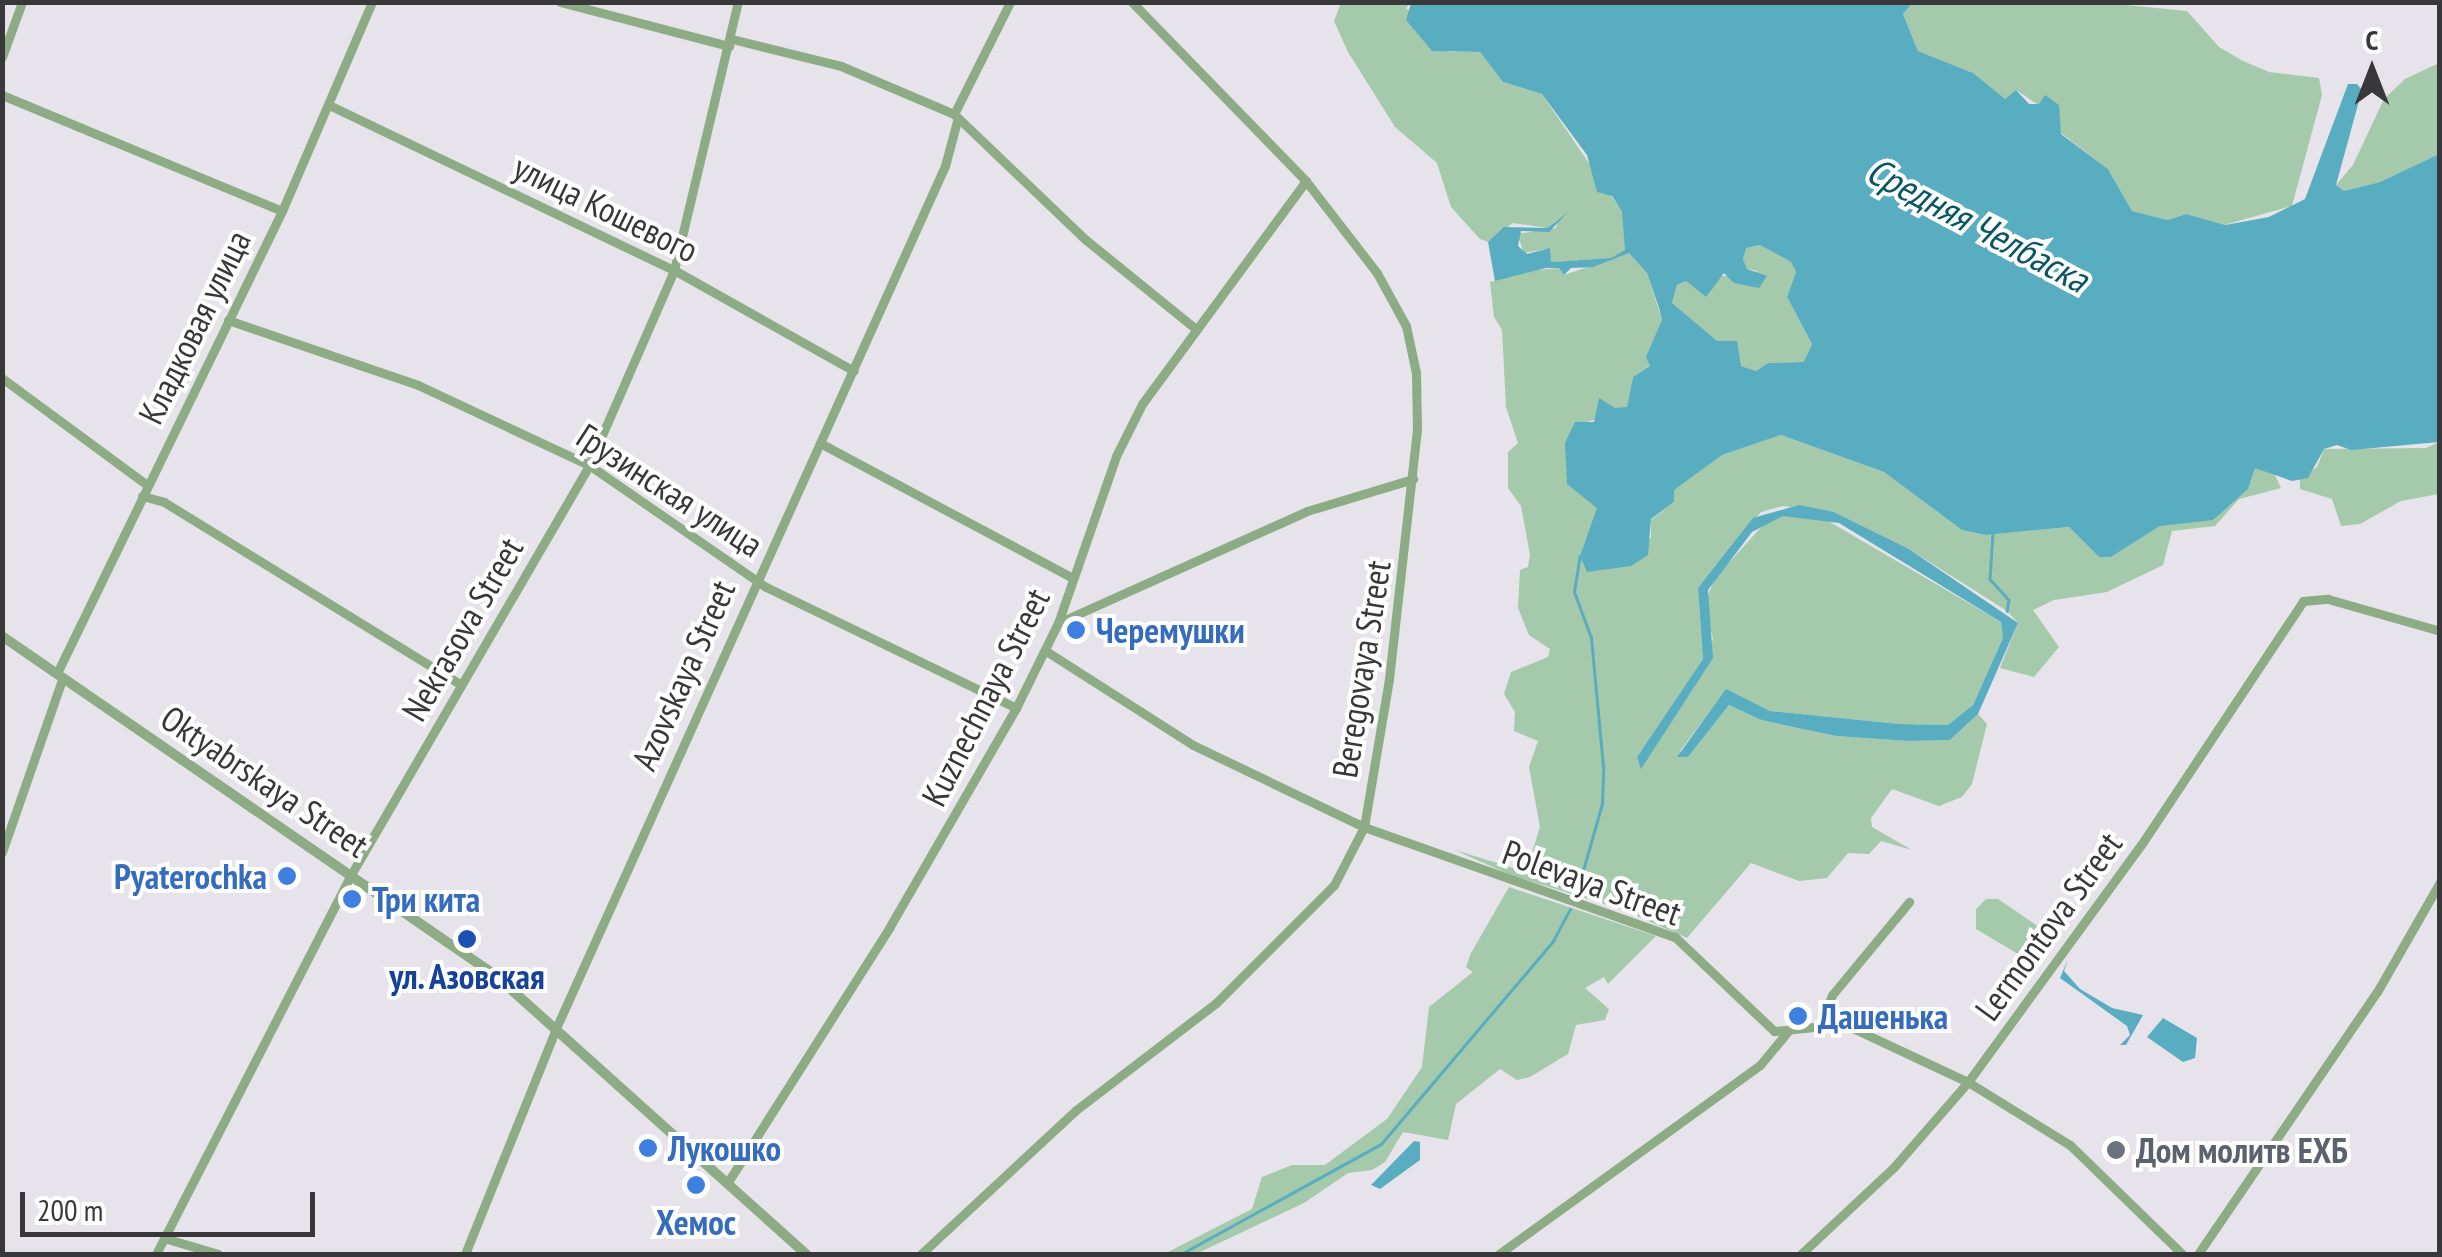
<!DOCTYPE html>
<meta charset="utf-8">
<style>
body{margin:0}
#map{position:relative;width:2442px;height:1257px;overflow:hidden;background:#e6e3eb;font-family:"PT Sans Narrow",sans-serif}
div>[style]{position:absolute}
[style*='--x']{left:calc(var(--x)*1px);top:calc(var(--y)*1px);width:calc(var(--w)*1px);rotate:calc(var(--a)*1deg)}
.green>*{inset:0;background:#a5c9ab}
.water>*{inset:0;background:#58adc0}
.stream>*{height:2.5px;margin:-1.25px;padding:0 1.25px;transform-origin:1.25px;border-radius:1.25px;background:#58adc0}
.minor>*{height:9px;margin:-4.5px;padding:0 4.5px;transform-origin:4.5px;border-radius:4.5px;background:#8dac85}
.tertiary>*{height:10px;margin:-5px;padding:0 5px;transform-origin:5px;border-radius:5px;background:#8dac85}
.dots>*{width:28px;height:28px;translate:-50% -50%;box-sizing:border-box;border:5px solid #fff;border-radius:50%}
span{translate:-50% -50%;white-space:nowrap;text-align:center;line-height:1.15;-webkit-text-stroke:8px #fff;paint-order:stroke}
.street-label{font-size:35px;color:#38373a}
.shop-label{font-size:35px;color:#366cbe;font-weight:700}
.left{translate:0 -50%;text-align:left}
.right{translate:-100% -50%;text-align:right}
.transit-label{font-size:35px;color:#164399;font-weight:700}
.worship-label{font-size:35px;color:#5b616d;font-weight:700}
.water-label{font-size:38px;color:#0a5663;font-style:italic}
.frame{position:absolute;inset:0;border:5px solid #38373a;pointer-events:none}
.north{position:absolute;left:2322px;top:20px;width:100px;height:100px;-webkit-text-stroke:8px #fff;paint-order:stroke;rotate:0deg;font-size:28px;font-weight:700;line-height:40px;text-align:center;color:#38373a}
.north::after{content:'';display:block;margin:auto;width:35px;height:45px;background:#38373a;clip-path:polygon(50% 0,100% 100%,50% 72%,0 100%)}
.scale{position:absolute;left:20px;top:1192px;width:295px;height:45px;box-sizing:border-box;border:5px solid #38373a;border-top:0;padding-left:12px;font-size:30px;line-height:35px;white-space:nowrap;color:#38373a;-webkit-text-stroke:8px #fff;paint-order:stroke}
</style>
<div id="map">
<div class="green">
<div style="clip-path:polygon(1912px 2px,2095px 2px,2187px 11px,2219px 47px,2243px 61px,2269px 72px,2319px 78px,2322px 95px,2292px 206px,2224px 225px,2186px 214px,2168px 220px,2132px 211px,2108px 169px,2061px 133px,2058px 118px,2016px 90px,2005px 99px,1991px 94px,1973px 73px,1918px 51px,1903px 14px)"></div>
<div style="clip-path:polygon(1341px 3px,1411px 3px,1406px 8px,1449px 52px,1480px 52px,1503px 82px,1542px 94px,1622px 212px,1626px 250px,1612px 258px,1549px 262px,1546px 249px,1524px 253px,1517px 234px,1556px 228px,1558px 219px,1547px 228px,1513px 223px,1488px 242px,1480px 239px,1451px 207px,1437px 163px,1395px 127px,1348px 52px,1334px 21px)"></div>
<div style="clip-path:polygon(2439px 63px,2439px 154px,2380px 182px,2344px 191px,2336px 185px,2353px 165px,2384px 99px,2405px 79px)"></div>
<div style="clip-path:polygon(1760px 245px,1791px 262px,1796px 272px,1787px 297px,1812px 344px,1805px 362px,1768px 363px,1756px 371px,1741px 366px,1672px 303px,1677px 285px,1686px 281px,1706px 297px,1715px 277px,1759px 271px,1746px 269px,1743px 259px,1745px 248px)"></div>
<div style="clip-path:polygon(1629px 253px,1647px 273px,1662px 320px,1650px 366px,1633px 377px,1627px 407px,1588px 422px,1581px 495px,1598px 508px,1580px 556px,1651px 538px,1651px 520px,1674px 502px,1673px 490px,1693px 473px,1722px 455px,1781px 435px,1884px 472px,1962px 530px,1986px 535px,2069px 527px,2099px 557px,2111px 557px,2160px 526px,2219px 509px,2250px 483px,2255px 467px,2274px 473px,2281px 488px,2239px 499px,2215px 526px,2172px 531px,2163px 565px,2107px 592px,2054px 600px,2033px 610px,2059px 647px,2034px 677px,2000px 668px,2018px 623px,2007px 611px,1909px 549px,1834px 512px,1783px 506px,1761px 512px,1698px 588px,1703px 659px,1637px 757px,1645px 760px,1694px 687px,1713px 638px,1704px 605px,1715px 578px,1765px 523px,1783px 516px,1823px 518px,2001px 622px,2003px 638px,1973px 705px,1948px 725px,1899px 724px,1770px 711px,1726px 690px,1680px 751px,1688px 757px,1729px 705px,1761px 720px,1836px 736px,1908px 741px,1950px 740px,1978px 714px,1987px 724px,1972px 784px,1962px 797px,1939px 806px,1892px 789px,1871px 818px,1872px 827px,1912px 850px,1881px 841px,1869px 854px,1848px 853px,1827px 878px,1799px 881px,1751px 863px,1687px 938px,1621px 909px,1510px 875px,1455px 850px,1526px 872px,1540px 827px,1529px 767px,1538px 741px,1514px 731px,1515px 712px,1504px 694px,1511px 672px,1548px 657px,1550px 649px,1529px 635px,1518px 608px,1520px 570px,1528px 567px,1530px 555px,1521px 506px,1508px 488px,1508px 452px,1518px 443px,1506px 407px,1502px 330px,1494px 317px,1490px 282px,1536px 270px,1559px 268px,1564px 275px)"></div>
<div style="clip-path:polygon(2439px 442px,2439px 494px,2401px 501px,2360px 524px,2341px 526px,2332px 499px,2300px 489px,2300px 479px,2317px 467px,2324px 449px,2426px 448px)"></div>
<div style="clip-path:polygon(1509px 887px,1656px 936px,1608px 984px,1604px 977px,1585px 988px,1609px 1009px,1605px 1020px,1576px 1025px,1568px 1054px,1530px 1077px,1517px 1080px,1500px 1069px,1456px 1104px,1448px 1140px,1403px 1132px,1385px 1162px,1372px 1170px,1348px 1173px,1304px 1203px,1196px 1254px,1164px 1254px,1252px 1209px,1262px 1177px,1292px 1165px,1325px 1165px,1387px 1119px,1422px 1067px,1429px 1007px,1473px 972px,1466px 967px,1471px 953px)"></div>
<div style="clip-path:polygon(1986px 899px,1998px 899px,2058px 940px,2038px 966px,1976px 929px,1976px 909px)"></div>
</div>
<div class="water">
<div style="clip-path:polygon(evenodd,1411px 3px,1912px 3px,1903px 14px,1918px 51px,1973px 73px,2005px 99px,2016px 90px,2029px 104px,2039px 104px,2045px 95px,2059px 105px,2061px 134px,2108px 169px,2132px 211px,2168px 220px,2186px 214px,2225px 225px,2269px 217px,2305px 199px,2348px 84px,2357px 84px,2362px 90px,2336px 185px,2344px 191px,2380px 182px,2439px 154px,2439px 442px,2351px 450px,2337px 445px,2324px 449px,2308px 478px,2292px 481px,2255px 468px,2248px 489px,2213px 520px,2160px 526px,2111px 557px,2099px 557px,2069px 527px,1986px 535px,1962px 530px,1884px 472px,1781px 435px,1722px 455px,1674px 490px,1674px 502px,1651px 519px,1648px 555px,1631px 566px,1587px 572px,1580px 556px,1597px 508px,1567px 484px,1565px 443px,1575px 422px,1594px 422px,1599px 398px,1615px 408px,1627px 407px,1633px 377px,1650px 366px,1646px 357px,1662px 320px,1659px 308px,1647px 273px,1629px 253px,1593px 267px,1571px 268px,1564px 275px,1559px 268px,1546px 268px,1495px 281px,1488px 242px,1504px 227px,1547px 228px,1567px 213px,1549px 232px,1521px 231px,1518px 246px,1527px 254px,1550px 248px,1551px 262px,1611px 258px,1625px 250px,1622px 212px,1612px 196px,1597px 192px,1587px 155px,1542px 94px,1503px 82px,1480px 52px,1432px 51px,1406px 20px,1411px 3px,1760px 245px,1791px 262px,1796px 272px,1787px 297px,1812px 344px,1804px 362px,1768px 363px,1756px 371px,1741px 366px,1737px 341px,1717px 341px,1672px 303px,1677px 285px,1686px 281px,1706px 297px,1724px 273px,1734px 283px,1759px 288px,1767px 276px,1747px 269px,1743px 259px,1746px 248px,1760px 245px)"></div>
<div style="clip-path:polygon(1799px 505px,1834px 512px,1909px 549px,2018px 623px,1978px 714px,1950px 740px,1908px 741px,1836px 736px,1761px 720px,1729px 705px,1688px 757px,1677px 757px,1726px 689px,1770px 711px,1899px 724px,1948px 725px,1973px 705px,2003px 638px,2001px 622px,1839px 523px,1783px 516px,1752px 532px,1708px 590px,1713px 658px,1641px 769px,1637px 757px,1703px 659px,1698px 588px,1753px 518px)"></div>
<div style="clip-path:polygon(2068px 959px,2064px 971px,2080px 989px,2112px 1008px,2143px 1015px,2126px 1045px,2120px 1045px,2130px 1035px,2127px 1026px,2060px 978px)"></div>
<div style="clip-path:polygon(2163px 1018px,2197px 1038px,2195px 1058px,2183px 1062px,2147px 1037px)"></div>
<div style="clip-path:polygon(1414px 1141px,1420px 1142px,1420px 1160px,1380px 1189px,1371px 1185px)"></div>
</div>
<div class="stream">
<div style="--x:1993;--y:534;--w:45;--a:93.8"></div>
<div style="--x:1990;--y:579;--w:28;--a:48"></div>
<div style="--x:2009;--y:600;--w:11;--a:100"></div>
<div style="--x:1576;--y:895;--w:95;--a:-74.1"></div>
<div style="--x:1602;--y:804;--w:37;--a:-88"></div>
<div style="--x:1603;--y:767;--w:130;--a:-95.3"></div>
<div style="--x:1591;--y:638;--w:49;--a:-110.3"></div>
<div style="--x:1574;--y:592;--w:36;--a:-81"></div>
<div style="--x:1181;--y:1254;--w:228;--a:-28.8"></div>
<div style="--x:1381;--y:1144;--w:266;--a:-49.7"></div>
<div style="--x:1553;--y:941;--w:36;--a:-62"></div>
</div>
<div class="minor">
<div style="--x:560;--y:2;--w:175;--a:14.6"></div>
<div style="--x:732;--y:39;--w:112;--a:13.9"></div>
<div style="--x:841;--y:66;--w:123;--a:23"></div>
<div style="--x:954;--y:114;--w:182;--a:43.7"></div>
<div style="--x:1086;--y:240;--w:141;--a:39"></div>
<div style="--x:2;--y:57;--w:59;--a:-70"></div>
<div style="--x:2;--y:95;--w:303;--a:22.5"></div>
<div style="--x:329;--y:105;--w:382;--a:25.6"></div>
<div style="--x:674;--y:270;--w:206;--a:29.3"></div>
<div style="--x:954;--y:114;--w:125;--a:-63.4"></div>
<div style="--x:228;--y:320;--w:201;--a:18.9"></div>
<div style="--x:418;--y:385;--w:189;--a:25.1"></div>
<div style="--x:589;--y:465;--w:215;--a:34.6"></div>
<div style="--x:766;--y:587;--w:278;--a:25.8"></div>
<div style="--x:2;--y:378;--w:180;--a:36.4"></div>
<div style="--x:820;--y:443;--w:287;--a:28.1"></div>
<div style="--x:142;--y:496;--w:23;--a:15"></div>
<div style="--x:164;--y:502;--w:349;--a:31.6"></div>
<div style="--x:1058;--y:623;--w:273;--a:-24.2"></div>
<div style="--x:1307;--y:511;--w:111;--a:-16.8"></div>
<div style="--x:1046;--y:651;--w:174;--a:32.6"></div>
<div style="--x:1193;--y:745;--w:190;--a:25.6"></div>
<div style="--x:1364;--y:827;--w:330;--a:19.5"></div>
<div style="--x:1675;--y:937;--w:137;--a:43.5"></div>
<div style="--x:1774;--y:1031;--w:70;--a:-5.7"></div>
<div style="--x:1844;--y:1024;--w:137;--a:25.1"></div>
<div style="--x:1968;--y:1082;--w:120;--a:31.7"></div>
<div style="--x:2070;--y:1145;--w:156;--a:44.2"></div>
<div style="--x:57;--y:673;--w:514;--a:-64.03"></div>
<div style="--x:282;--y:211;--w:228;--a:-66.7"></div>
<div style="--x:2;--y:852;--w:185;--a:-70.8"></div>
<div style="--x:1822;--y:1021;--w:28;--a:-69"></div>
<div style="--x:1832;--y:995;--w:121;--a:-50.4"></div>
<div style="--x:728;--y:1182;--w:301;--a:-57.6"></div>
<div style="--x:889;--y:928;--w:254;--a:-60"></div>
<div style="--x:1016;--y:708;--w:95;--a:-63.7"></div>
<div style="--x:1058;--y:623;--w:177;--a:-70.8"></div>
<div style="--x:1116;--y:456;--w:58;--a:-63.4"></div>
<div style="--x:1142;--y:404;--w:277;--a:-53.7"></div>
<div style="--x:164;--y:1238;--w:56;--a:16.5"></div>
<div style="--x:156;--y:1254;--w:428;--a:-62.8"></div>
<div style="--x:352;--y:873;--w:472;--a:-59.8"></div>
<div style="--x:589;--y:465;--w:213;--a:-66.4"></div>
<div style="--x:674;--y:270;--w:276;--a:-76.6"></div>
<div style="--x:465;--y:1254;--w:246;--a:-68"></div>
<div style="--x:557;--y:1026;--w:943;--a:-65.72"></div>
<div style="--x:945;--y:166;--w:47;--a:-75.1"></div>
<div style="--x:921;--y:1254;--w:212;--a:-42.9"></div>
<div style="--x:1076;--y:1110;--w:176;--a:-37.4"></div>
<div style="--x:1216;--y:1003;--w:167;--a:-45"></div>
<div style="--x:1334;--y:885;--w:65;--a:-62.7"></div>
<div style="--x:1364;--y:827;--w:150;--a:-80.4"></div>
<div style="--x:1389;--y:679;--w:252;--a:-83.6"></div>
<div style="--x:1417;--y:429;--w:56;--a:-91"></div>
<div style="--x:1416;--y:373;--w:48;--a:-102"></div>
<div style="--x:1406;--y:326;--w:60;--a:-118.7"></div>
<div style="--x:1377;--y:273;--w:116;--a:-127.7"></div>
<div style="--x:1306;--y:181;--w:250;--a:-134.2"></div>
<div style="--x:1499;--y:1254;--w:322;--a:-35.9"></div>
<div style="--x:1760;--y:1065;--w:45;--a:-50.4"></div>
<div style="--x:1801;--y:1254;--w:127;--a:-43.1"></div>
<div style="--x:1894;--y:1167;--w:113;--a:-49"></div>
<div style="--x:1968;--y:1082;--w:293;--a:-53.9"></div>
<div style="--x:2141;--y:845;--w:293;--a:-56.4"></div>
<div style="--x:2303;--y:601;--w:25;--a:-5"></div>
<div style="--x:2328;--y:599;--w:116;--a:15.9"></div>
<div style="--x:2198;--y:1254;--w:317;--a:-55.7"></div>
<div style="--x:2377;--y:992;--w:127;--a:-60.2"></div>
</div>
<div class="tertiary">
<div style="--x:2;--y:636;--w:598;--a:34.51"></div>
<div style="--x:495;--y:975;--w:418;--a:41.9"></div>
</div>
<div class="dots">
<div style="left:1076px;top:630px;background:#3f7fe0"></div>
<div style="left:287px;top:876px;background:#3f7fe0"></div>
<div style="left:352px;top:899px;background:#3f7fe0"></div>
<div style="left:467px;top:939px;background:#1a4fb4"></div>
<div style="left:1798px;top:1016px;background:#3f7fe0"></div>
<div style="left:648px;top:1148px;background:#3f7fe0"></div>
<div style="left:2116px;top:1150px;background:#6b7280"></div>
<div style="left:696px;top:1185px;background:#3f7fe0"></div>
</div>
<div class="street-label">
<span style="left:606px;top:208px;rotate:26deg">улица Кошевого</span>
<span style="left:194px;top:327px;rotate:-64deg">Кладковая улица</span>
<span style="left:670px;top:490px;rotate:33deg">Грузинская улица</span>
<span style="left:462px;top:629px;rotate:-60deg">Nekrasova Street</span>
<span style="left:1361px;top:669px;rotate:-81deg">Beregovaya Street</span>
<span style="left:683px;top:675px;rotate:-66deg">Azovskaya Street</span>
<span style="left:985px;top:697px;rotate:-63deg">Kuznechnaya Street</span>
<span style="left:265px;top:781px;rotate:34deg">Oktyabrskaya Street</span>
<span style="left:1592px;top:882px;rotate:20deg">Polevaya Street</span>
<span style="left:2048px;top:926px;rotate:-54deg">Lermontova Street</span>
</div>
<div class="shop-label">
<span class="left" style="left:1096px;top:630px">Черемушки</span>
<span class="right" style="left:267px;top:876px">Pyaterochka</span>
<span class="left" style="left:372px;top:899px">Три кита</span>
<span class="left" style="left:1818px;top:1016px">Дашенька</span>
<span class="left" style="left:668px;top:1148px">Лукошко</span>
<span style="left:696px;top:1222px">Хемос</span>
</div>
<div class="transit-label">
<span style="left:467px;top:976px">ул. Азовская</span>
</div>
<div class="worship-label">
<span class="left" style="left:2136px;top:1150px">Дом молитв ЕХБ</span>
</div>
<div class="water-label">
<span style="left:1978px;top:224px;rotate:28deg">Средняя Челбаска</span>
</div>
<div class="frame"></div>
<div class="north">С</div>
<div class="scale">200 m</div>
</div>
